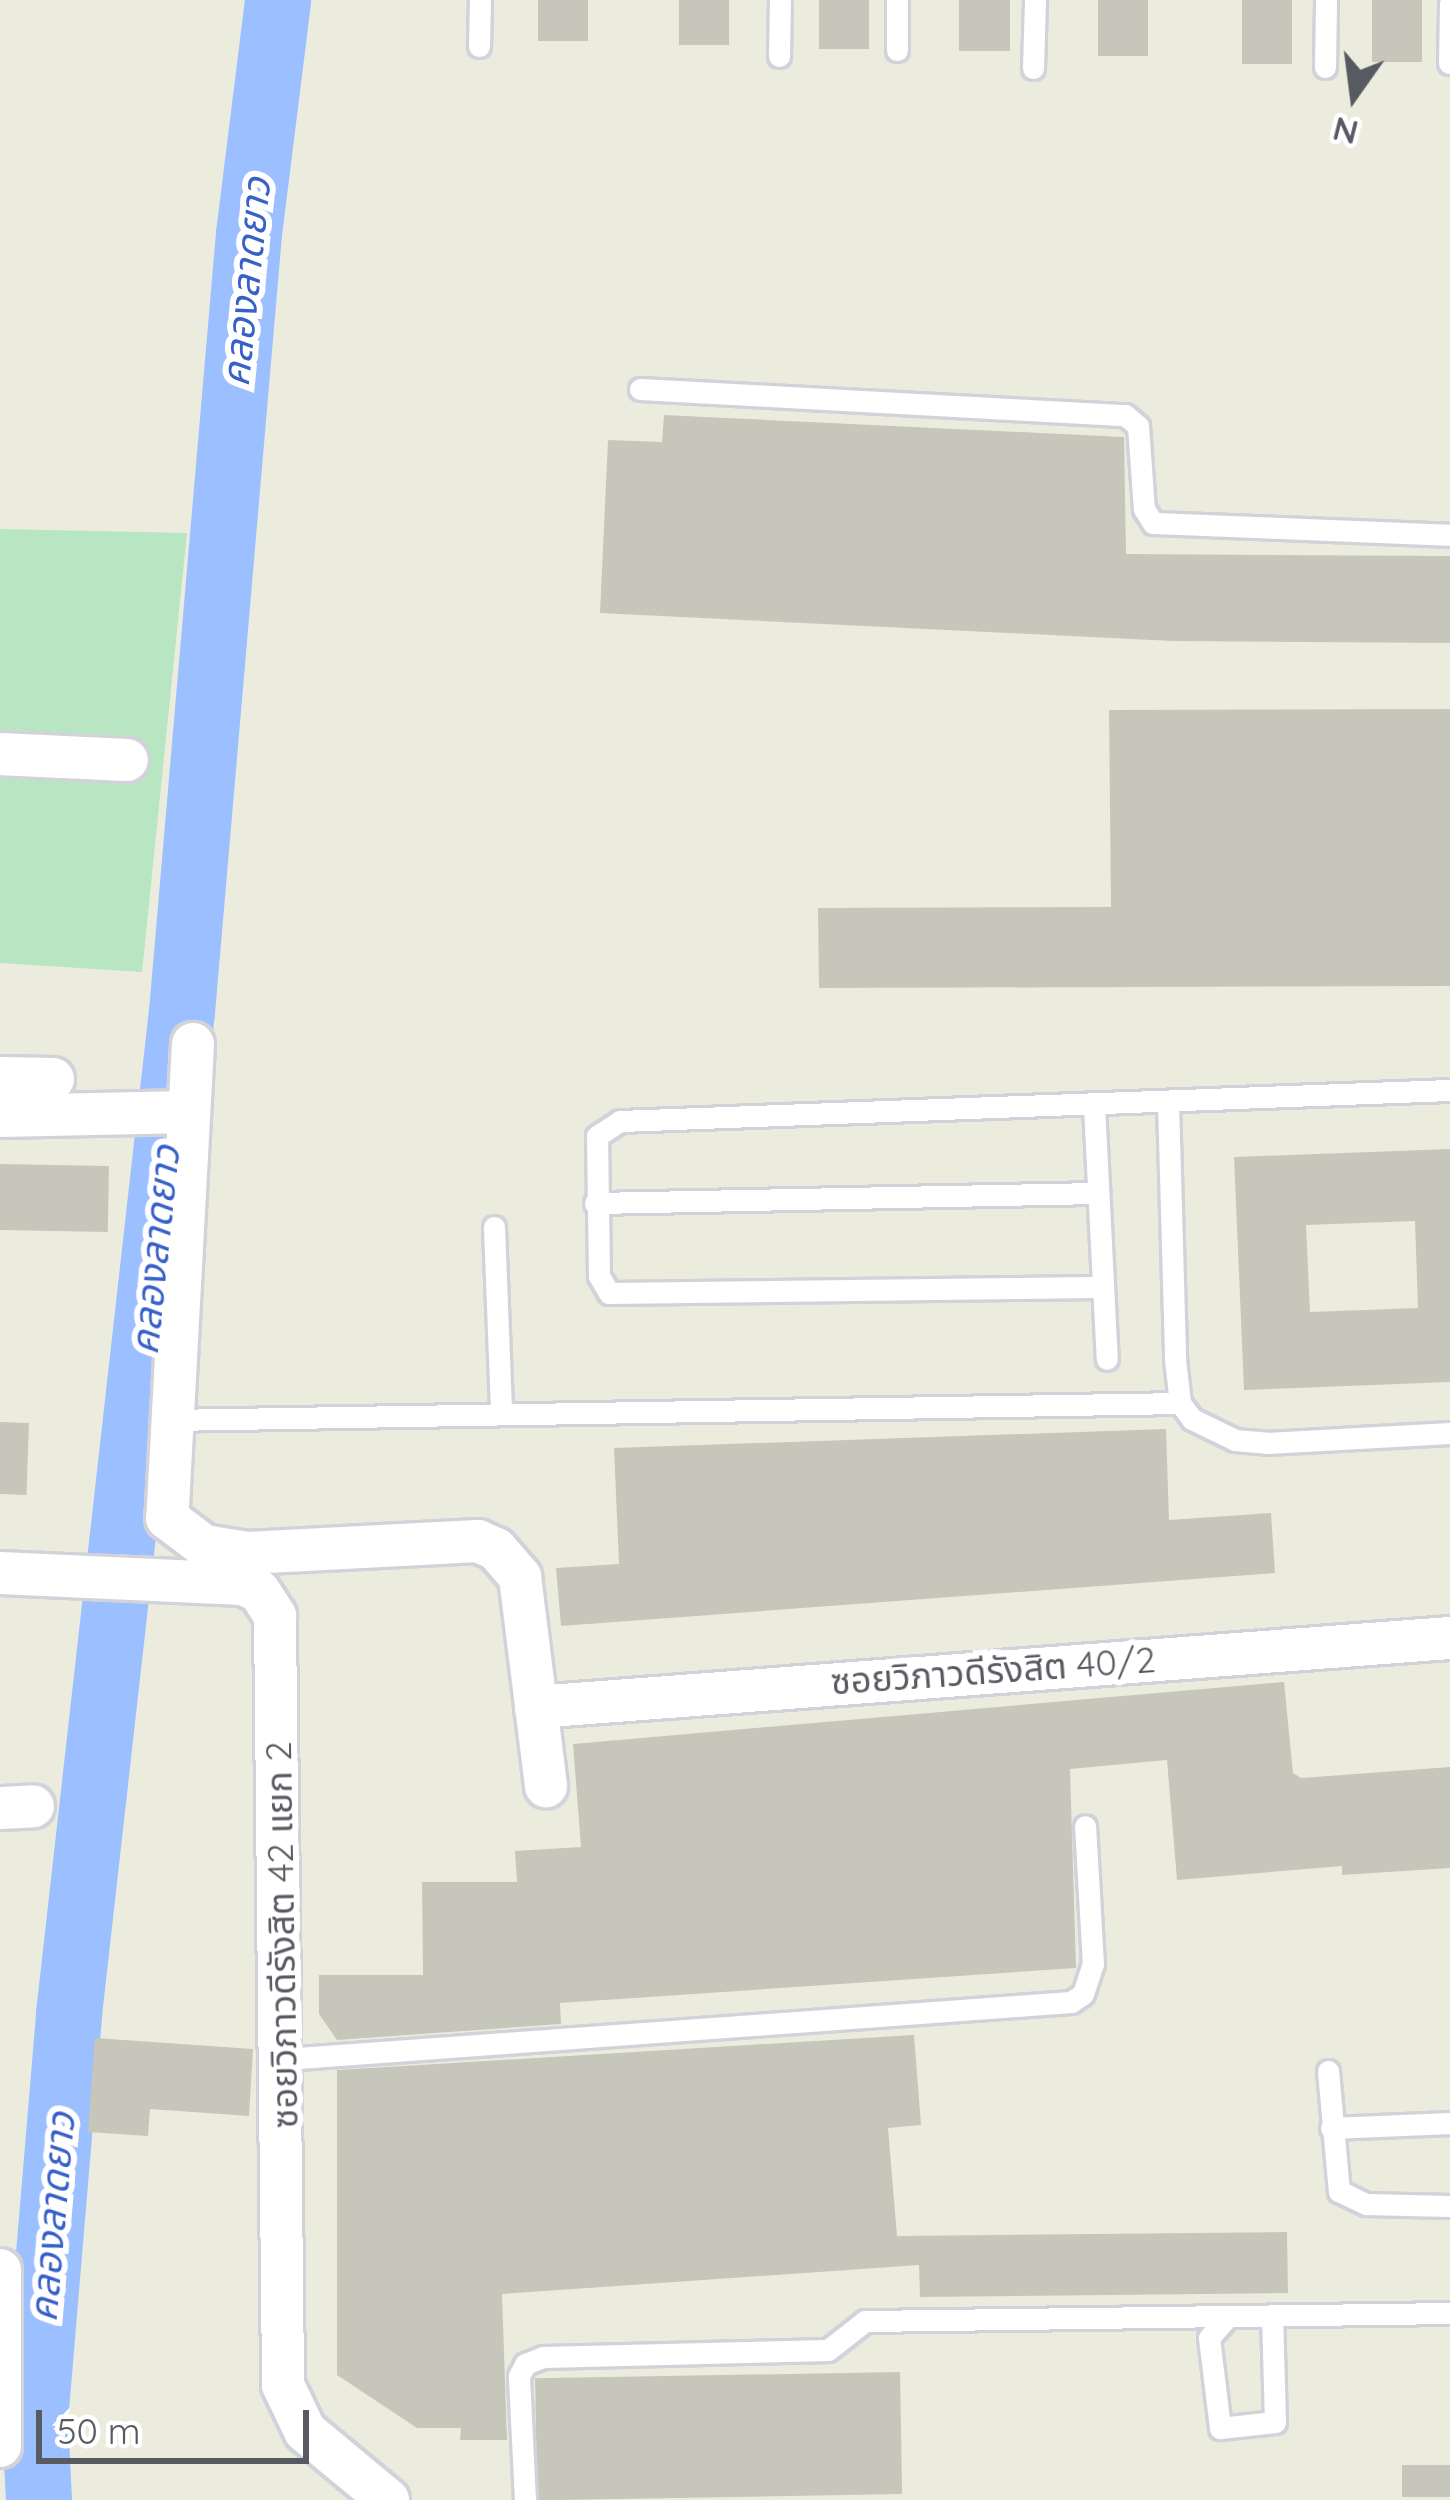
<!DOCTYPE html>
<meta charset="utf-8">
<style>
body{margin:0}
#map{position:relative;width:1450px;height:2500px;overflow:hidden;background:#ececde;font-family:Quicksand,"Noto Sans Thai",sans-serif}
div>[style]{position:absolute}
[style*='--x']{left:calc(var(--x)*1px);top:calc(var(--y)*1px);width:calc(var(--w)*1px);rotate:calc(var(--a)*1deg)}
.green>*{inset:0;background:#b8e6c2}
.river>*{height:66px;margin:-33px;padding:0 33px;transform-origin:33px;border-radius:33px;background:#9bbfff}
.building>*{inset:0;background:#c7c6bb;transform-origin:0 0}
.roads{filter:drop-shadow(3px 0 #d2d3da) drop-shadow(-3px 0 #d2d3da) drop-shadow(0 3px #d2d3da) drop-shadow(0 -3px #d2d3da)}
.lane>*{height:21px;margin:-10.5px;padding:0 10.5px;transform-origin:10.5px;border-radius:10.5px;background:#fff}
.street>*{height:42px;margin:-21px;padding:0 21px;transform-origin:21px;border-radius:21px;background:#fff}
span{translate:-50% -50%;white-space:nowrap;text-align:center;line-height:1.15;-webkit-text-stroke:12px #fff;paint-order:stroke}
.street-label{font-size:36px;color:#585a61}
.water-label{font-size:39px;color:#3861c8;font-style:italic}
.north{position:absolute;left:1294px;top:36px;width:120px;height:120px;-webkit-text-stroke:9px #fff;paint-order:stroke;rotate:194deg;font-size:33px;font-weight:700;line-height:48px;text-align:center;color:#585a61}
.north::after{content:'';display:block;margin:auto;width:42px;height:54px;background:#585a61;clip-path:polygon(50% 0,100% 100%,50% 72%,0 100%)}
.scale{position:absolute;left:36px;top:2410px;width:273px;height:54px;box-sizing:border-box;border:6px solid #585a61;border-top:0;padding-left:15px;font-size:36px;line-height:42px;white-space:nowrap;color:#585a61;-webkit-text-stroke:9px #fff;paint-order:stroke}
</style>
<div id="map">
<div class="green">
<div style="clip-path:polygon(0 529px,187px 533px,142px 972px,0 963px)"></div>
</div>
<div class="river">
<div style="--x:39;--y:2500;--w:79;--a:-92.9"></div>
<div style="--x:35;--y:2421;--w:408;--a:-85.2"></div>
<div style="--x:69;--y:2014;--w:1008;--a:-83.57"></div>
<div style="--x:182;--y:1012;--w:781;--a:-85.08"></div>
<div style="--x:249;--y:234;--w:236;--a:-82.9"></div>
</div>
<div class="building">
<div style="left:538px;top:0;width:50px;height:41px"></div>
<div style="left:679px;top:0;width:50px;height:45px"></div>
<div style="left:819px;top:0;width:50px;height:49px"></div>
<div style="left:959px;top:0;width:51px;height:51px"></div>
<div style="left:1098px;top:0;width:50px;height:56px"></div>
<div style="left:1242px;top:0;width:50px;height:64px"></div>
<div style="left:1372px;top:0;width:50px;height:62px"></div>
<div style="clip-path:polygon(664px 415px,1124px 437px,1126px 554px,1450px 556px,1450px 643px,1172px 641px,600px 613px,608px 440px,662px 442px)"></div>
<div style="clip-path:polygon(1450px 709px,1450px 986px,819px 988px,818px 908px,1111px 907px,1109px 710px)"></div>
<div style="clip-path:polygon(evenodd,1450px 1149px,1450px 1382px,1244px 1390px,1234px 1157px,1450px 1149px,1415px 1221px,1418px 1308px,1310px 1312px,1306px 1225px,1415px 1221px)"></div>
<div style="left:0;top:1164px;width:109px;height:66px;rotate:1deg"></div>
<div style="left:0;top:1422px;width:29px;height:72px;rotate:2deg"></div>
<div style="clip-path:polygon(1166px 1429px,1169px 1520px,1271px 1513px,1275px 1573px,561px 1626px,556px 1568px,619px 1564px,614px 1448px)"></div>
<div style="clip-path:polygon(1284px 1682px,1293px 1773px,1301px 1778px,1450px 1767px,1450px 1868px,1342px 1875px,1342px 1866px,1177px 1880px,1167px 1760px,1070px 1769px,1076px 1968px,560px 2003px,561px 2024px,337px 2040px,319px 2014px,319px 1975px,423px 1975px,422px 1882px,517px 1882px,515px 1851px,581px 1847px,573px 1744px)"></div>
<div style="clip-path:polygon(914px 2035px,921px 2125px,888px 2128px,897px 2236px,1287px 2232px,1288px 2293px,920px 2297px,919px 2265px,502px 2294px,507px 2440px,460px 2440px,461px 2428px,417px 2428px,337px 2375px,337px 2070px)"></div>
<div style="clip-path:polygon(95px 2038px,253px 2049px,249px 2116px,150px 2109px,148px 2136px,88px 2132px)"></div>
<div style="left:900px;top:2372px;width:122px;height:365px;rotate:89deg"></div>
<div style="left:1450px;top:2465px;width:32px;height:48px;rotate:90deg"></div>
</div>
<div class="roads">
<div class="lane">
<div style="--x:479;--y:46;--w:46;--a:-88.8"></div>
<div style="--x:897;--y:50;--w:50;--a:-90"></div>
<div style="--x:779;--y:56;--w:56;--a:-89"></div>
<div style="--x:1449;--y:63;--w:60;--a:-89"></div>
<div style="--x:1325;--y:67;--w:67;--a:-89.1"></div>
<div style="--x:1033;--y:68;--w:68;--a:-88.3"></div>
<div style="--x:640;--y:389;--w:486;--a:3.1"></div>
<div style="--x:1125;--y:415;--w:17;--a:40"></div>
<div style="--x:1138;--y:426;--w:83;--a:85.9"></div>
<div style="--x:1144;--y:509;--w:17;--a:57"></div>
<div style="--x:1153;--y:523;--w:297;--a:2.3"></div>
<div style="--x:1168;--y:1102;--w:257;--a:88.4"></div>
<div style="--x:1175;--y:1359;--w:44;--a:83.5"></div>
<div style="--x:1180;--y:1403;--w:20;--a:53"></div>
<div style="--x:1192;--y:1419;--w:48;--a:26"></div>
<div style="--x:1235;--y:1440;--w:32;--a:5"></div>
<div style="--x:1267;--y:1443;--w:183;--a:-3.1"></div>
<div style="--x:1094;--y:1106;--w:253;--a:87.1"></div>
<div style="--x:595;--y:1203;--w:503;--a:-1.14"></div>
<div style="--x:494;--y:1227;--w:184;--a:87.8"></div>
<div style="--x:1103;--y:1287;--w:494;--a:179.3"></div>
<div style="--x:609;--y:1293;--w:20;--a:-120"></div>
<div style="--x:599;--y:1276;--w:140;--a:-90.8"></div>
<div style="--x:597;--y:1136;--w:27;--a:-33"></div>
<div style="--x:620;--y:1121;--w:831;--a:-2.14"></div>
<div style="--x:168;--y:1420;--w:1012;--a:-0.96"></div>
<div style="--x:284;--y:2059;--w:789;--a:-4.14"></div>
<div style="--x:1071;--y:2002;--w:14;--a:-34"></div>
<div style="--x:1083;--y:1994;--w:32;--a:-72"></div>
<div style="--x:1093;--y:1964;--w:138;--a:-93.3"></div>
<div style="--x:1328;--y:2071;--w:121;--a:84.8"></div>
<div style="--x:1339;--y:2191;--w:30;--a:26"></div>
<div style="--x:1366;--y:2204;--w:84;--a:1.4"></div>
<div style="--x:1331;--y:2128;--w:119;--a:-2.4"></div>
<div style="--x:1228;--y:2316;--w:29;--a:131"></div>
<div style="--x:1209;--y:2338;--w:91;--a:83"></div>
<div style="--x:1220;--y:2428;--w:55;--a:-6.2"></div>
<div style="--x:1275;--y:2422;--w:107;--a:-91.6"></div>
<div style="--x:525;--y:2500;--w:124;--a:-92.8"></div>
<div style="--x:519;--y:2376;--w:13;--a:-63"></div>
<div style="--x:525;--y:2364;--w:19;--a:-21"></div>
<div style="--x:543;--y:2357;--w:285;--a:-1.4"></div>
<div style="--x:828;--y:2350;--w:47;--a:-38.1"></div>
<div style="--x:865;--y:2321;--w:585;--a:-0.78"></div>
</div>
<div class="street">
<div style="--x:0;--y:754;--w:127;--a:2.7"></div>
<div style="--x:193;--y:1044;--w:475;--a:93.1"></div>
<div style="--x:167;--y:1518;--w:46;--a:37.1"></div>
<div style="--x:204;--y:1546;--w:44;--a:9.2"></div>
<div style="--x:247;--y:1553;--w:231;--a:-3"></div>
<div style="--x:478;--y:1541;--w:20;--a:24"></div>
<div style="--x:496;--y:1549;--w:37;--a:49"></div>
<div style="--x:520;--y:1577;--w:211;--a:82.9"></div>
<div style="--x:0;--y:1078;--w:53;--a:1.1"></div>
<div style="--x:0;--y:1116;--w:188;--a:-1.2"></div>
<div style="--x:0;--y:1573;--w:243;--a:2.6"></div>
<div style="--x:243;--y:1584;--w:17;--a:24"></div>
<div style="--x:259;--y:1591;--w:30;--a:57"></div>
<div style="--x:275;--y:1616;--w:769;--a:89.4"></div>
<div style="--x:283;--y:2385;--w:51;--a:64.4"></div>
<div style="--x:305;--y:2431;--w:108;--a:39.7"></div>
<div style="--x:536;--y:1707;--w:917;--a:-4.32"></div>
<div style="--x:0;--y:1808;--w:33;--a:-3"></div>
<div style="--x:0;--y:2270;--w:176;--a:90"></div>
</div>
</div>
<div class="street-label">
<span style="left:993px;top:1670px;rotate:-4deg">ซอยวิภาวดีรังสิต 40/2</span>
<span style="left:281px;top:1935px;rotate:-91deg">ซอยวิภาวดีรังสิต 42 แยก 2</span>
</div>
<div class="water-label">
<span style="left:246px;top:282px;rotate:-84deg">คลองลาดยาว</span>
<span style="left:155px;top:1250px;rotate:-84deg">คลองลาดยาว</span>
<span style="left:52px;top:2217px;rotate:-85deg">คลองลาดยาว</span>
</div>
<div class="north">N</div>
<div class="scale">50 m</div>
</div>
